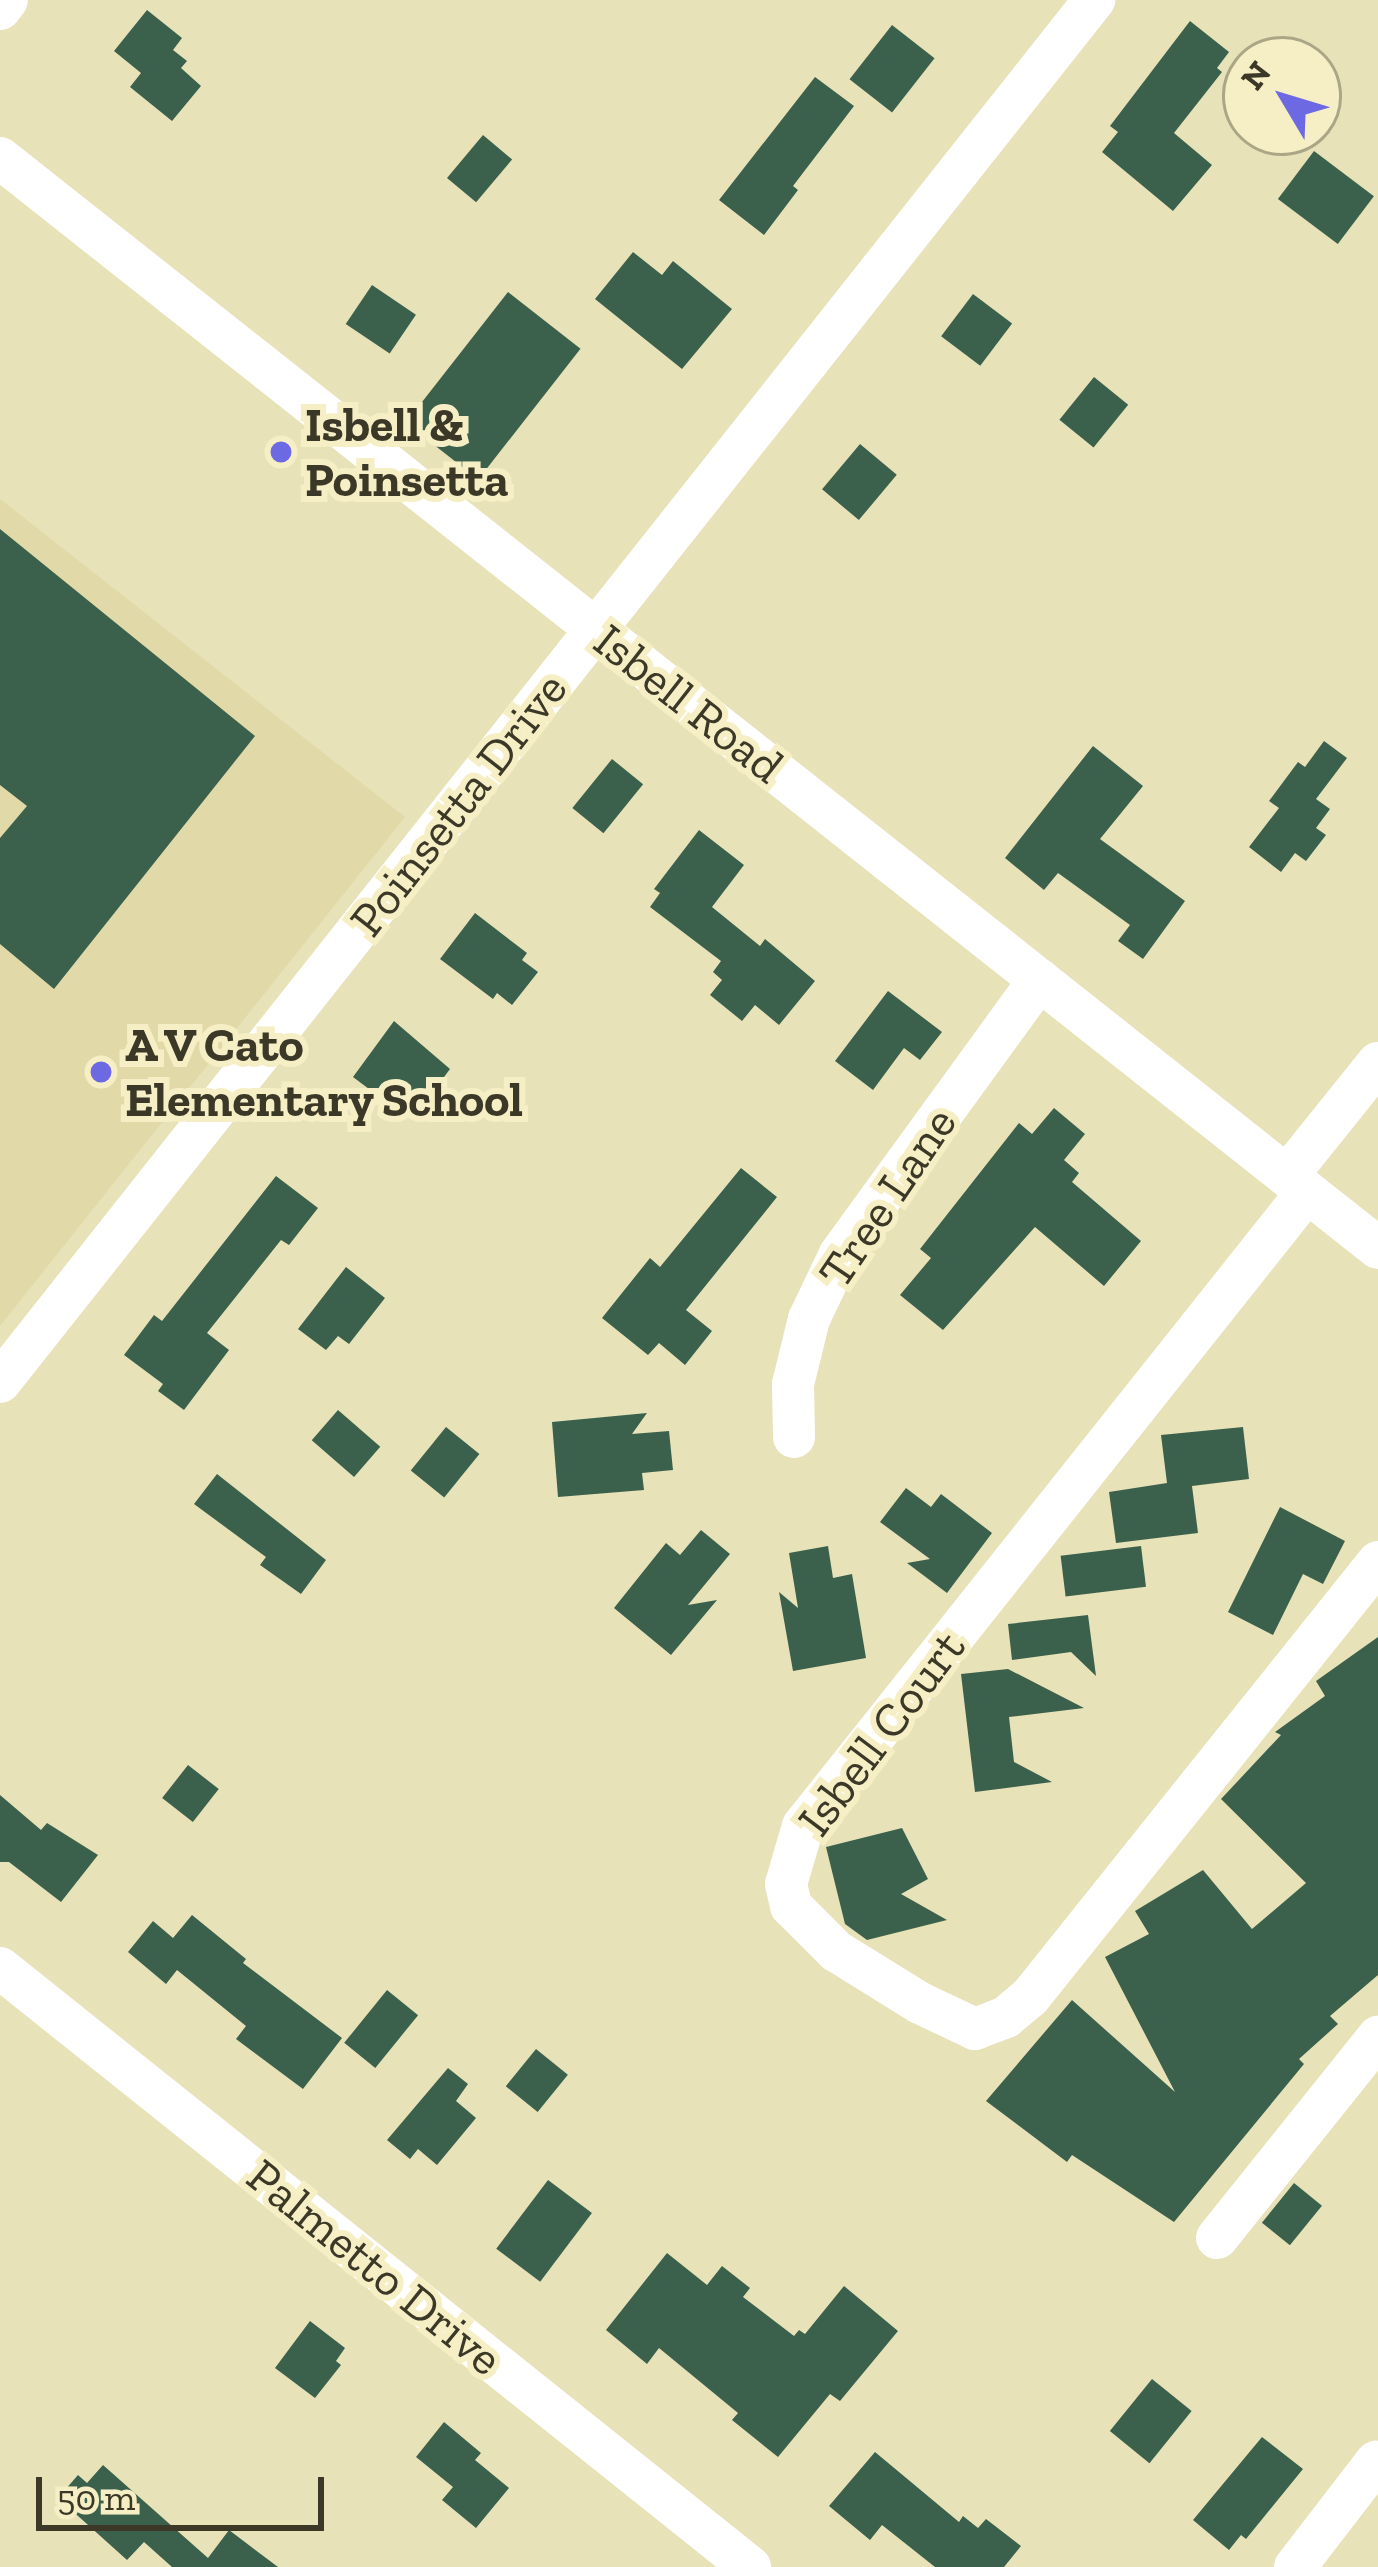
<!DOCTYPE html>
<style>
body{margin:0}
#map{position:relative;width:1378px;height:2567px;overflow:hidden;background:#e8e2b8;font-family:"Zilla Slab",serif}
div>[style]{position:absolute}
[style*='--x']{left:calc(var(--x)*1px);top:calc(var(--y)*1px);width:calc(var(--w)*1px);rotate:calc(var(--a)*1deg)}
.built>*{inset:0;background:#e1d9a8}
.building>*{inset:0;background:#3b614d;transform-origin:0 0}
.minor>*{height:42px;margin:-21px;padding:0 21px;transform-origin:21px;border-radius:21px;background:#fff}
.dots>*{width:33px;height:33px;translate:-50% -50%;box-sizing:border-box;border:6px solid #f6efc5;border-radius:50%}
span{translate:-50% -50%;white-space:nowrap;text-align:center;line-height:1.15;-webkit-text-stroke:12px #f6efc5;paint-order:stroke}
.poi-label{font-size:48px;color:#3b3828;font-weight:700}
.left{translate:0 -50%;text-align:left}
.street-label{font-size:48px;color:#3b3828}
.north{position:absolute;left:1222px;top:36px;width:120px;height:120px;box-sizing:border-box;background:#f6efc5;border:3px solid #aba686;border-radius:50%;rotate:308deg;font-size:33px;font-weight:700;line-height:48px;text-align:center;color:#3b3828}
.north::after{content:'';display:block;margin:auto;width:42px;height:54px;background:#6c69e3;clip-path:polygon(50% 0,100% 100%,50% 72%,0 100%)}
.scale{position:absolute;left:36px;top:2477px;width:288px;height:54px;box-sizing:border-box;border:6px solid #3b3828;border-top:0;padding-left:15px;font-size:36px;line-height:42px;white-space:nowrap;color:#3b3828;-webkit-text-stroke:9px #f6efc5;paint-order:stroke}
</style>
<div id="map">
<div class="built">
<div style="clip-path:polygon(0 499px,405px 817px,0 1326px)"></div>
</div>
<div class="building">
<div style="clip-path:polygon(147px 10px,182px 38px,173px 50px,187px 61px,181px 68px,201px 86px,172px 121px,130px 87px,141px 73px,114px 51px)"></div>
<div style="clip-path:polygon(1190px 21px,1229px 52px,1217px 68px,1222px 72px,1174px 133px,1212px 165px,1173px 211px,1102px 152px,1118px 132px,1110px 126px)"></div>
<div style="left:892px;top:25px;width:54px;height:69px;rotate:38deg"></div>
<div style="clip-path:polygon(815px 77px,854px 106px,793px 186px,798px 190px,764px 235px,719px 200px)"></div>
<div style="left:483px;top:135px;width:38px;height:56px;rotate:40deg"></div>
<div style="left:1314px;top:151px;width:75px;height:60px;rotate:37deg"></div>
<div style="clip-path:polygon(633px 252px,662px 275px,673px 261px,732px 309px,682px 369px,595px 299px)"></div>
<div style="left:372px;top:285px;width:53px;height:47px;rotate:34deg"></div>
<div style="left:508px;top:292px;width:92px;height:166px;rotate:38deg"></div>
<div style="left:973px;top:294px;width:49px;height:53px;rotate:37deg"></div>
<div style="left:1094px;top:377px;width:44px;height:55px;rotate:39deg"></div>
<div style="left:860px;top:444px;width:48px;height:59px;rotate:40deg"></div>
<div style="clip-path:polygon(0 529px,255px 736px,54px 989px,0 944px,0 838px,27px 806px,0 785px)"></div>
<div style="clip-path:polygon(1324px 741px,1347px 758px,1316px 799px,1330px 809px,1316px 828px,1326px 835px,1306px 861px,1295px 853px,1281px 872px,1249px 847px,1279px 808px,1269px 801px,1298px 762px,1305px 767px)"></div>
<div style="clip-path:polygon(1093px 746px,1143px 786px,1100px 839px,1185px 901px,1143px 959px,1118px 941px,1130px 925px,1058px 873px,1044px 890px,1005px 858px)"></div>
<div style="left:612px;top:759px;width:40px;height:63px;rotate:39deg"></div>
<div style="clip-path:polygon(699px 830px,744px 865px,712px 907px,760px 946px,765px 939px,815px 981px,779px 1025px,755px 1005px,742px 1021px,710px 995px,722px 980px,713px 972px,721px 961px,650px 907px,660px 893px,654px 889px)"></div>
<div style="clip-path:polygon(475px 913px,527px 953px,522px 960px,538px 972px,512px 1005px,497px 993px,493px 999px,440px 959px)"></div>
<div style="clip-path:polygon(888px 991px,942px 1032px,920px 1060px,904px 1048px,873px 1090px,835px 1061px)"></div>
<div style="clip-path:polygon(394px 1021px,450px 1069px,421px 1108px,406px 1097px,397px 1110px,353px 1077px)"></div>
<div style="clip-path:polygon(1054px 1108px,1085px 1134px,1064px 1160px,1079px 1173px,1072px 1182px,1141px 1241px,1104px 1286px,1035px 1227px,943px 1330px,900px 1295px,931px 1258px,920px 1249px,1019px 1123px,1032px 1134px)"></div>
<div style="clip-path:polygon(741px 1168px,777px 1197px,686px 1310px,712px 1331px,685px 1365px,659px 1343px,648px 1355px,602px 1318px,650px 1258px,660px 1267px)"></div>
<div style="clip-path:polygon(276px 1176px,318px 1208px,289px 1245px,281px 1240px,207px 1333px,229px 1350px,184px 1410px,158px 1391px,163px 1384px,124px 1355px,154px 1315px,162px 1321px)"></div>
<div style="clip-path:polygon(346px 1267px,385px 1298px,349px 1344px,338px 1336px,326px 1350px,298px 1329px)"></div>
<div style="left:338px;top:1410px;width:56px;height:40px;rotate:41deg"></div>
<div style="clip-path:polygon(647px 1413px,632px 1434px,669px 1431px,673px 1470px,642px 1473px,644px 1490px,558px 1497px,552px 1422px)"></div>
<div style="left:446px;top:1427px;width:43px;height:56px;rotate:39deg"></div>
<div style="clip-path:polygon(1243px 1427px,1249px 1479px,1192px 1486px,1198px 1533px,1116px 1543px,1109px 1492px,1167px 1483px,1161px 1435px)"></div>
<div style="clip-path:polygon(217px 1474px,326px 1560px,301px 1594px,260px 1565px,266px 1557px,194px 1504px)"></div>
<div style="clip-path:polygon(906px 1488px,931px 1507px,941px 1494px,992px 1533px,947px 1593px,907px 1563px,930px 1559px,880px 1522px)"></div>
<div style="clip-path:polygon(1280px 1507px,1345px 1541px,1323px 1584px,1303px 1574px,1273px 1635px,1228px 1612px)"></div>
<div style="clip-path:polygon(701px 1530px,730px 1554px,688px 1605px,717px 1600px,671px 1655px,614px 1608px,666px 1543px,680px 1555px)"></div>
<div style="clip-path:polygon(828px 1546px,833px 1578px,852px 1574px,866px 1658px,793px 1671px,779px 1592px,798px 1608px,789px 1553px)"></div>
<div style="left:1141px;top:1546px;width:41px;height:81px;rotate:83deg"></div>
<div style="clip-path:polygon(1088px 1615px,1096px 1676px,1071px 1652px,1012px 1660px,1008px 1624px)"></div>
<div style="clip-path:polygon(1378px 1637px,1378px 1975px,1330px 2016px,1338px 2024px,1299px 2059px,1304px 2064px,1174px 2222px,1072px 2155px,1067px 2162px,986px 2101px,1072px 2000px,1175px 2092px,1105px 1957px,1149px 1934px,1135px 1911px,1203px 1870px,1252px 1929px,1306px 1883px,1221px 1799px,1281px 1735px,1275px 1732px,1325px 1696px,1316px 1681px)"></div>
<div style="clip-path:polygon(1008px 1669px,1084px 1708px,1009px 1717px,1014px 1762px,1052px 1782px,975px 1792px,961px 1674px)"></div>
<div style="left:188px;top:1765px;width:39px;height:42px;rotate:38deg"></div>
<div style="clip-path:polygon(0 1795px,41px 1830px,47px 1823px,98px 1855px,61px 1902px,9px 1862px,0 1862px)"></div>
<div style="clip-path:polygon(902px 1828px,928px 1879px,901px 1894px,947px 1920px,867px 1940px,845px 1924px,826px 1847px)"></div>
<div style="clip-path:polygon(192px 1915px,246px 1959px,243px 1963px,342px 2038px,303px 2089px,236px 2039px,246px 2026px,177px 1970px,166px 1984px,128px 1952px,153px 1921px,173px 1938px)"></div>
<div style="left:387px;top:1990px;width:40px;height:68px;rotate:39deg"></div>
<div style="left:536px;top:2049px;width:41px;height:48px;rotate:39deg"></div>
<div style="clip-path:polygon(448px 2068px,468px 2084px,456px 2101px,476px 2118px,437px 2165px,418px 2149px,410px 2159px,387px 2140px)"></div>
<div style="left:548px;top:2180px;width:55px;height:86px;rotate:37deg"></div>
<div style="left:1294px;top:2183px;width:36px;height:51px;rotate:39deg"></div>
<div style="clip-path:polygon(667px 2253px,707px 2285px,722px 2266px,750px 2288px,743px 2297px,794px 2336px,799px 2330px,805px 2334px,844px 2286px,898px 2331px,840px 2401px,830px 2394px,778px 2457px,732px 2420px,738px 2413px,659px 2348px,647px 2364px,606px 2330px)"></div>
<div style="clip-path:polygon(310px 2321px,345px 2348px,336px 2361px,341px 2365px,315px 2398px,275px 2368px)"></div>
<div style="left:1152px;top:2379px;width:51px;height:67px;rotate:39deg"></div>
<div style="clip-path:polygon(444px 2422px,481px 2453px,475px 2460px,509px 2488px,476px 2528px,442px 2500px,453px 2487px,416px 2457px)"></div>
<div style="clip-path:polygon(1262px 2437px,1303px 2469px,1246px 2539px,1241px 2535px,1229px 2550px,1193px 2520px)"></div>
<div style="clip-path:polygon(875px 2452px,959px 2522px,963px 2516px,978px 2528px,986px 2519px,1021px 2546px,1004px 2567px,935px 2567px,882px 2525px,870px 2540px,829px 2506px)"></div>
<div style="clip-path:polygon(103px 2465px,208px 2558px,229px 2530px,278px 2567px,172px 2567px,144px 2542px,127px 2560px,58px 2498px,78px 2475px,87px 2483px)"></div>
</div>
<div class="minor">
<div style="--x:0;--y:9;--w:11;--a:-52"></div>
<div style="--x:0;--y:158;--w:1757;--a:38.34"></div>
<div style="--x:1287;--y:1176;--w:145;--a:-51.2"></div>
<div style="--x:1307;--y:1192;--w:810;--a:128.48"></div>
<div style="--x:803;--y:1826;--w:60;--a:106.3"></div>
<div style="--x:786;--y:1884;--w:23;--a:77"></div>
<div style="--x:791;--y:1906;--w:64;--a:45"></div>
<div style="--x:836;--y:1951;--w:99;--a:31.8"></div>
<div style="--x:920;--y:2003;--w:61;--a:25.3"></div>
<div style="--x:975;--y:2029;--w:33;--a:-21"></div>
<div style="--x:1006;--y:2017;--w:31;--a:-40"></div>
<div style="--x:1030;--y:1997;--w:557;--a:-51.34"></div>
<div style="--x:0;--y:1382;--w:1763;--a:-51.63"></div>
<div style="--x:794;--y:1437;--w:53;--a:-91.1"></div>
<div style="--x:793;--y:1384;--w:67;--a:-76.2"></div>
<div style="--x:809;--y:1319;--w:72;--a:-64.5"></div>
<div style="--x:840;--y:1254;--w:339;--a:-54"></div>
<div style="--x:0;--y:1968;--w:960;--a:38.61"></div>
<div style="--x:1217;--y:2238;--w:258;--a:-51.3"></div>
<div style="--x:1295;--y:2567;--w:133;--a:-52.4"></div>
</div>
<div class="dots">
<div style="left:281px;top:452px;background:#6c69e3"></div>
<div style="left:101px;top:1072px;background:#6c69e3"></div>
</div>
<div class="poi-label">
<span class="left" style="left:305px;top:452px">Isbell &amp;<br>Poinsetta</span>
<span class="left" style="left:125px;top:1072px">A V Cato<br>Elementary School</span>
</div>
<div class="street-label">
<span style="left:689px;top:703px;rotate:38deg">Isbell Road</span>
<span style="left:458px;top:804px;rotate:-52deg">Poinsetta Drive</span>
<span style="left:887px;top:1197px;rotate:-56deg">Tree Lane</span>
<span style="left:881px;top:1733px;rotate:-53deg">Isbell Court</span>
<span style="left:375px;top:2267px;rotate:39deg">Palmetto Drive</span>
</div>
<div class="north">N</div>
<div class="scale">50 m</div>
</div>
